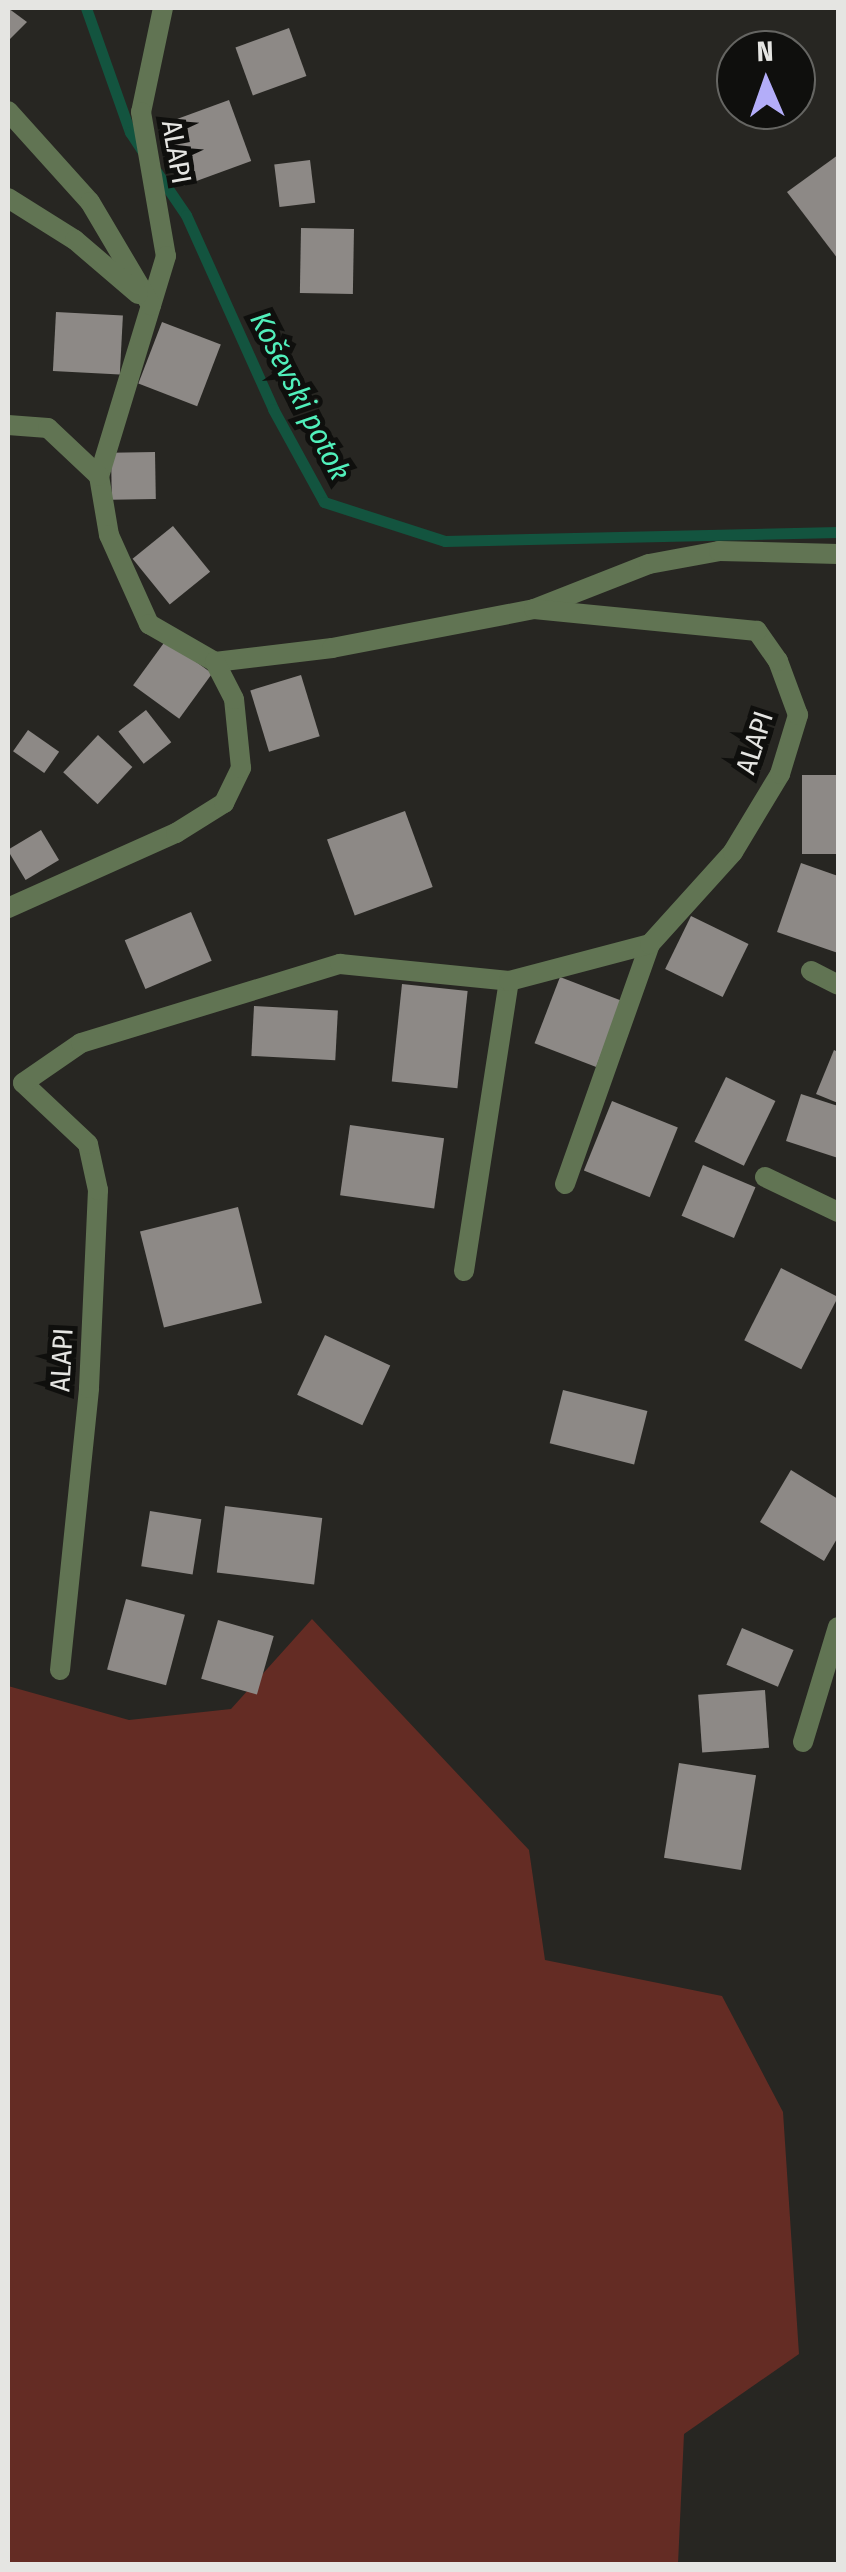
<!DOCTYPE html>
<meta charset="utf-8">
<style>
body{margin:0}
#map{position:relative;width:846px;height:2572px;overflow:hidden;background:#272622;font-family:"Fira Sans Condensed",sans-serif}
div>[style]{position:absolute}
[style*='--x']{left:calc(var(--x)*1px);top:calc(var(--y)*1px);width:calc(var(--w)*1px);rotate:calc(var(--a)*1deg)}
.green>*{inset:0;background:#642c24}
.stream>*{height:11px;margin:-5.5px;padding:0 5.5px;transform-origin:5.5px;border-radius:5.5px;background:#13543f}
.building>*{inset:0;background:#8d8986;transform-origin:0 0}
.street>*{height:20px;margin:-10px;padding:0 10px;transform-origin:10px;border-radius:10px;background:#617453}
span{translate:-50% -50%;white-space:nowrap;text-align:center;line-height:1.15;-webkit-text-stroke:10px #0f0f0d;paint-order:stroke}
.street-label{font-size:28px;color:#e5e5e2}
.water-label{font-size:30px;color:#51efbb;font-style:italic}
.frame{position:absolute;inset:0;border:10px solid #e5e5e2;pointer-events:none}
.north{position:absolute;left:716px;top:30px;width:100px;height:100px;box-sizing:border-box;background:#0f0f0d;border:2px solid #656562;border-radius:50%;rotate:358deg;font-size:28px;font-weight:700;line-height:40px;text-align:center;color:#e5e5e2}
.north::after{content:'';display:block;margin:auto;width:35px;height:45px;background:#b3adf9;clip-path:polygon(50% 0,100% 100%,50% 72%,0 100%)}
</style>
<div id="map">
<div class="green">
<div style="clip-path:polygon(312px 1619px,529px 1850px,545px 1960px,722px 1996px,783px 2112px,799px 2354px,684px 2434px,678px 2564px,8px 2564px,8px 1686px,129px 1720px,231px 1709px)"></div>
</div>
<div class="stream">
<div style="--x:86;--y:8;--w:132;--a:70.5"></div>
<div style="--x:130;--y:132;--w:24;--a:57"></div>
<div style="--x:156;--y:171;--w:53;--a:55.7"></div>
<div style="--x:186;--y:215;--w:213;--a:65.8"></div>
<div style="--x:273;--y:409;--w:106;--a:61.3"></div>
<div style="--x:324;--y:502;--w:127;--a:17.9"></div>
<div style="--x:445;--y:541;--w:393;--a:-1.3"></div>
</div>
<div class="building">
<div style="clip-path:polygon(8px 8px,27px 22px,8px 41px)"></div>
<div style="left:289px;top:28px;width:51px;height:57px;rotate:70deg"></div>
<div style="left:229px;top:100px;width:65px;height:72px;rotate:70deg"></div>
<div style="clip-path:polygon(838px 155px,838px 259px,787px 192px)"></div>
<div style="left:310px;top:160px;width:43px;height:36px;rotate:83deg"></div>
<div style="left:301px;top:228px;width:53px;height:65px;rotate:1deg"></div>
<div style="left:56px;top:312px;width:67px;height:59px;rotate:3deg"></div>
<div style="left:162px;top:322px;width:63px;height:66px;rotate:21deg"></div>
<div style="left:155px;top:452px;width:47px;height:44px;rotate:89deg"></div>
<div style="left:173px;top:526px;width:59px;height:52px;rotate:51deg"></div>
<div style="left:166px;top:640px;width:57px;height:56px;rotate:36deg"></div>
<div style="left:301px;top:675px;width:64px;height:53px;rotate:73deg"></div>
<div style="left:146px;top:710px;width:41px;height:35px;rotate:52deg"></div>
<div style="left:28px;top:730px;width:38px;height:26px;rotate:35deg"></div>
<div style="left:98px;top:735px;width:47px;height:51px;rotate:43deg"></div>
<div style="left:838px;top:775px;width:79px;height:36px;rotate:90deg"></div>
<div style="left:405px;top:811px;width:81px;height:83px;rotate:70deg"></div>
<div style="left:41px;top:830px;width:35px;height:39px;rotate:59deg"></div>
<div style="clip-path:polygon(801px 863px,838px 876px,838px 953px,777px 932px)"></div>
<div style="left:191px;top:912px;width:53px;height:72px;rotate:67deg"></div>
<div style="left:691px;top:916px;width:64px;height:59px;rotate:26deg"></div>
<div style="left:560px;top:977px;width:66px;height:71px;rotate:21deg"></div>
<div style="left:402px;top:984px;width:66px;height:98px;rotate:6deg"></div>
<div style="left:254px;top:1006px;width:84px;height:50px;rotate:3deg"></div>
<div style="clip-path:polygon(834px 1050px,838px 1052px,838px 1103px,816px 1094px)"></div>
<div style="left:726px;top:1077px;width:55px;height:72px;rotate:26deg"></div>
<div style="clip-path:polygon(801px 1094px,838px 1106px,838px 1158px,786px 1141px)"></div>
<div style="left:612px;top:1101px;width:71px;height:75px;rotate:22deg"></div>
<div style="left:350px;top:1125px;width:95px;height:71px;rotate:8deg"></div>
<div style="left:703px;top:1165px;width:57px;height:55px;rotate:23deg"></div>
<div style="left:238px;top:1207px;width:99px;height:101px;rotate:76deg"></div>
<div style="left:781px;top:1268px;width:64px;height:81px;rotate:27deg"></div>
<div style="left:325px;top:1335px;width:72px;height:66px;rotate:25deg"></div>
<div style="left:563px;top:1390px;width:87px;height:55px;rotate:14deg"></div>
<div style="clip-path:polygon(791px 1470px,838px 1499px,838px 1537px,824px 1561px,760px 1522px)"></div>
<div style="left:225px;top:1506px;width:98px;height:67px;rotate:7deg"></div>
<div style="left:150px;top:1511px;width:52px;height:56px;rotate:9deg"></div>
<div style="left:126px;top:1599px;width:61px;height:73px;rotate:15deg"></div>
<div style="left:218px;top:1620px;width:58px;height:61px;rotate:16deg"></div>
<div style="left:742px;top:1628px;width:56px;height:40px;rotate:23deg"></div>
<div style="left:765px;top:1690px;width:58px;height:67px;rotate:86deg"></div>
<div style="left:679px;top:1763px;width:78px;height:96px;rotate:9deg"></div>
</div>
<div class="street">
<div style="--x:163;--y:8;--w:106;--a:101.9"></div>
<div style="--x:141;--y:112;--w:146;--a:80.2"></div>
<div style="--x:166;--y:256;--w:230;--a:106.9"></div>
<div style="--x:99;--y:476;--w:60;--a:80.4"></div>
<div style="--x:109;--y:535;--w:98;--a:65.8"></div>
<div style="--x:149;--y:624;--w:76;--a:29.9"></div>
<div style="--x:215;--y:662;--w:118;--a:-6.8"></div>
<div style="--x:332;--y:648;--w:206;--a:-10.9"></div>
<div style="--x:534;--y:609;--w:123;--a:-21.4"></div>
<div style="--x:649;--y:564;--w:71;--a:-10.5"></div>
<div style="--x:719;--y:551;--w:119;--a:1.4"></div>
<div style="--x:8;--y:111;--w:122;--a:48"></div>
<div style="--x:90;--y:202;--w:120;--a:59.4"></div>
<div style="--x:8;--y:198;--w:79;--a:32.1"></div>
<div style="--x:75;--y:240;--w:83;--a:40.6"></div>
<div style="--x:8;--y:425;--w:40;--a:4.3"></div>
<div style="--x:48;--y:428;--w:70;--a:43.3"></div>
<div style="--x:8;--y:908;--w:184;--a:-24.1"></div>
<div style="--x:176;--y:833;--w:57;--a:-32"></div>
<div style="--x:224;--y:803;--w:39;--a:-64"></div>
<div style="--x:241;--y:768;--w:69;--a:-95.8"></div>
<div style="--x:234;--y:699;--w:42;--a:-117.2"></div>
<div style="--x:811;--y:971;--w:30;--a:27"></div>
<div style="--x:765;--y:1177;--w:81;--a:25.6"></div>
<div style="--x:565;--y:1184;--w:255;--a:-70.5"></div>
<div style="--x:464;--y:1271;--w:293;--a:-81.2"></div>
<div style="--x:60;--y:1670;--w:283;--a:-84.1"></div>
<div style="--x:89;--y:1388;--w:198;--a:-87.4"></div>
<div style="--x:98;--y:1190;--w:47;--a:-102.3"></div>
<div style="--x:88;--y:1144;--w:89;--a:-136.8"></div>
<div style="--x:23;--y:1083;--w:70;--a:-34.6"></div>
<div style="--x:81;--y:1043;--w:271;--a:-17"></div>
<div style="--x:340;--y:964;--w:170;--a:5.7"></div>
<div style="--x:509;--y:981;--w:146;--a:-14.7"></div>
<div style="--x:650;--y:944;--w:124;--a:-47.9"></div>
<div style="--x:733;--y:852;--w:91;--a:-58.9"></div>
<div style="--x:780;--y:774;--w:62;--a:-73"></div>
<div style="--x:798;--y:715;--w:58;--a:-110.3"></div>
<div style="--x:778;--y:661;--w:37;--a:-125"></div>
<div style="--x:757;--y:631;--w:224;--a:-174.4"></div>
<div style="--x:803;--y:1742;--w:120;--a:-73.1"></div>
</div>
<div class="street-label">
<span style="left:176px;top:152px;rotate:80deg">ALAPI</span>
<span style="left:755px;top:743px;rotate:-72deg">ALAPI</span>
<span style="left:62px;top:1360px;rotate:-87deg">ALAPI</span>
</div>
<div class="water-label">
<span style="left:300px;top:396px;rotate:63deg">Koševski potok</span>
</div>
<div class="frame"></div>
<div class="north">N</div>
</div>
